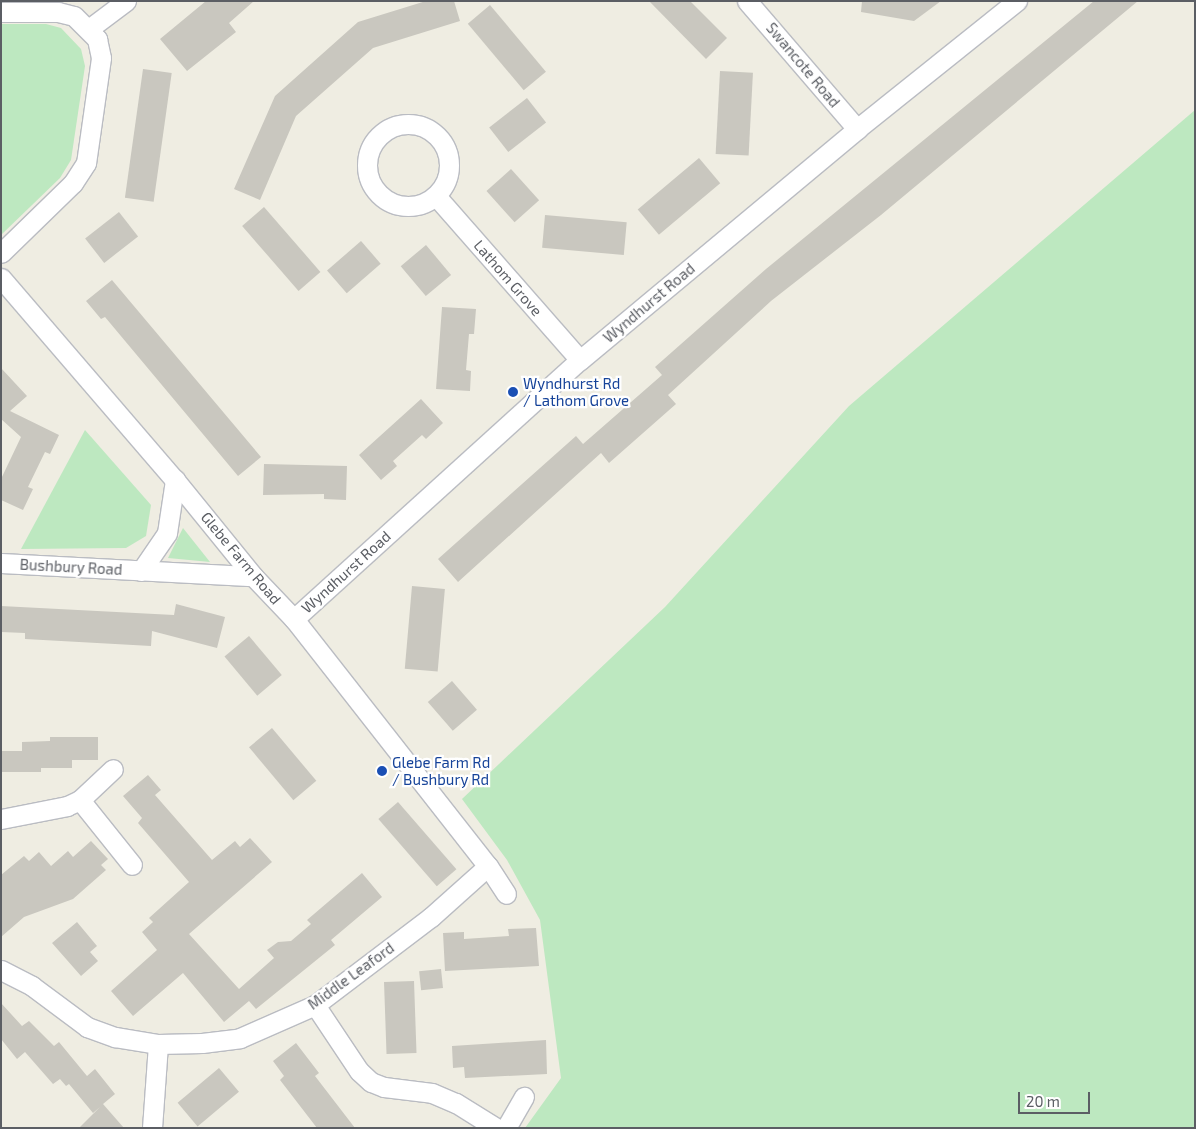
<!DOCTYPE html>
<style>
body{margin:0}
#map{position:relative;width:1196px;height:1129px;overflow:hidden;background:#efede2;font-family:"Exo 2",sans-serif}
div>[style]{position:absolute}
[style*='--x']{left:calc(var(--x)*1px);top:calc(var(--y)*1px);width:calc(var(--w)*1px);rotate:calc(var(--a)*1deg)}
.green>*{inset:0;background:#bde8c0}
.building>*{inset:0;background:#c9c7bf;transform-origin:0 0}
.roads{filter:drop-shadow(1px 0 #babcc2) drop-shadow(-1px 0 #babcc2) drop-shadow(0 1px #babcc2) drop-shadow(0 -1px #babcc2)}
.minor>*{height:19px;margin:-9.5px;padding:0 9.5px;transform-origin:9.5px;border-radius:9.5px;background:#fff}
.minor>.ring{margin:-9.5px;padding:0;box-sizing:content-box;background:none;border:19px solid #fff;border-radius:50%}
.dots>*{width:14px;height:14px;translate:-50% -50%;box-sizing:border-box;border:2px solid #fff;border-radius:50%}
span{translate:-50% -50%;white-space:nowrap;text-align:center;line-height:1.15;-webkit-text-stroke:4.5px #fff;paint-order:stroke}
.street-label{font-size:15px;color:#5b5e64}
.transit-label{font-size:15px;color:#164399}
.left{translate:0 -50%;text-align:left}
.frame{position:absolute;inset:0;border:2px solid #5b5e64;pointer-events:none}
.scale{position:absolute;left:1018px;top:1092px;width:72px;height:22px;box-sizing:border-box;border:2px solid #5b5e64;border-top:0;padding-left:6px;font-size:15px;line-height:18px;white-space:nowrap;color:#5b5e64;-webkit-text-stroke:4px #fff;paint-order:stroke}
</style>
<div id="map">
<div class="green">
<div style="clip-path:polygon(1px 24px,46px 24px,61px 28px,81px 49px,85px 66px,71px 160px,60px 178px,1px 235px)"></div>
<div style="clip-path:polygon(1195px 110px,1195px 1128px,525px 1128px,561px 1078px,540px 920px,507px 860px,462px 799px,665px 607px,849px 406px)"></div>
<div style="clip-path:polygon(85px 430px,151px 505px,146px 536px,126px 548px,21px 549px)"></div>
<div style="clip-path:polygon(183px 528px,210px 562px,168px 558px)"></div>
</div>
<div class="building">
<div style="clip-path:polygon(206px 1px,254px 1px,229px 23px,236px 32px,187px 71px,160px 39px)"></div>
<div style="clip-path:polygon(426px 1px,454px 1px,460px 21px,373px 48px,296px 116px,260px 200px,234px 189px,275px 96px,358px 22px)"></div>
<div style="clip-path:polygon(649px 1px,690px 1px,727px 38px,706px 59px)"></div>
<div style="clip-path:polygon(862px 1px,941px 1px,914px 21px,861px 12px)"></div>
<div style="clip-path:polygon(1094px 1px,1138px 1px,881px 215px,771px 301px,668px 395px,676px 404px,609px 463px,601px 453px,458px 582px,438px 559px,576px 436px,583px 444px,662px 375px,655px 367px,766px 269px)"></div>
<div style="left:490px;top:5px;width:87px;height:29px;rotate:50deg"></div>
<div style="left:143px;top:69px;width:29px;height:130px;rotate:8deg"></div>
<div style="left:720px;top:71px;width:33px;height:83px;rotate:3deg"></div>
<div style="left:527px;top:98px;width:31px;height:48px;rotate:52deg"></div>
<div style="left:699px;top:158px;width:33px;height:80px;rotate:50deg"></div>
<div style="left:511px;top:169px;width:42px;height:33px;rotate:48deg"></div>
<div style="left:264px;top:207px;width:86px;height:29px;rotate:49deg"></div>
<div style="left:119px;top:212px;width:31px;height:43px;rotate:52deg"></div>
<div style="left:545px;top:215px;width:82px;height:33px;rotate:5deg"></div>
<div style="left:361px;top:241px;width:30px;height:45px;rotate:49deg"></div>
<div style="left:426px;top:245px;width:39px;height:33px;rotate:50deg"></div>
<div style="clip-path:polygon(112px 280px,261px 457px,238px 476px,105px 317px,101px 319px,86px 301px)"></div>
<div style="clip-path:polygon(442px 307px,476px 309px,474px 334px,469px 334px,466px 370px,471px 371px,470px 391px,436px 389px)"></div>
<div style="clip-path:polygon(1px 368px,27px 396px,10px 411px,59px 435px,50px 454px,45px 452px,28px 487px,33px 489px,23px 510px,1px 500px,1px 479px,21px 437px,1px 419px)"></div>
<div style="clip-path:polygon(421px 399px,443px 423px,426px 439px,422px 435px,393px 461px,397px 466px,381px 480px,359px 455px)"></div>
<div style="clip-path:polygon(264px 464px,347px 466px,346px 500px,324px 499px,324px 494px,263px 495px)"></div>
<div style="left:412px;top:586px;width:33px;height:83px;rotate:5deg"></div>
<div style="clip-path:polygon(176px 604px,225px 617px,217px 648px,152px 631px,151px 646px,25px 639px,25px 633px,1px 632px,1px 606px,174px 615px)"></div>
<div style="left:249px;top:636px;width:51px;height:32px;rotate:50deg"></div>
<div style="left:452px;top:681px;width:38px;height:32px;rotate:49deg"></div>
<div style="left:272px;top:728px;width:69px;height:30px;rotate:50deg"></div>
<div style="clip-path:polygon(50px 737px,98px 737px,98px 760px,72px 760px,72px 768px,41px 768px,41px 772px,1px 772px,1px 751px,22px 751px,22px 742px,50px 741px)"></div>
<div style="clip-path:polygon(148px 775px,161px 790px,155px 795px,212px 860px,235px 841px,240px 847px,250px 838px,272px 862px,189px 934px,239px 989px,274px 958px,267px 950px,278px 942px,291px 941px,311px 924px,307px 920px,362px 873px,382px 897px,331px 940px,335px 945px,256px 1009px,249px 1001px,224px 1022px,183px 973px,133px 1016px,111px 991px,157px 950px,142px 932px,153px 922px,149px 918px,189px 882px,138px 823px,142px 818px,123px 796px)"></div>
<div style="left:398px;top:802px;width:89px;height:26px;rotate:49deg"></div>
<div style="clip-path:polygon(91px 841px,108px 859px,101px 865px,106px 870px,73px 899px,24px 917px,1px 937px,1px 875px,24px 856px,29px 861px,39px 852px,51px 866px,68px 851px,73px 857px)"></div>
<div style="clip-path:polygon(77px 922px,97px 946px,90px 952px,98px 961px,81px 976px,52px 943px)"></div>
<div style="clip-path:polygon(536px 928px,539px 966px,445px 971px,443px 933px,464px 932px,464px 939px,509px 936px,508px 929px)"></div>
<div style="left:441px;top:969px;width:19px;height:22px;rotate:84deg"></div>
<div style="left:414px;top:981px;width:72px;height:30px;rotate:88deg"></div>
<div style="clip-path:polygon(1px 1003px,22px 1026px,29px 1021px,54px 1046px,59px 1042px,87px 1076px,95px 1069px,115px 1094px,103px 1104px,124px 1128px,79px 1128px,100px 1107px,93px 1113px,69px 1084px,66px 1086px,60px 1079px,53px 1084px,25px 1052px,17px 1059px,1px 1039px)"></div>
<div style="clip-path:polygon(546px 1040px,547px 1074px,465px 1078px,464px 1067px,453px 1068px,452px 1046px)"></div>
<div style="clip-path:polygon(296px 1043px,319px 1073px,315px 1076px,355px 1128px,317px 1128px,280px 1080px,284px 1076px,273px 1061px)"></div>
<div style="left:219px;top:1068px;width:31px;height:54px;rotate:50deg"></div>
</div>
<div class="roads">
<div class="minor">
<div style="--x:747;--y:1;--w:169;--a:49.3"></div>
<div style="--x:1;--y:12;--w:57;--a:0"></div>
<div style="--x:58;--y:12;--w:16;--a:14"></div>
<div style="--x:74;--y:16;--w:33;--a:45"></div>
<div style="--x:97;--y:39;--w:19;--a:78"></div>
<div style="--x:101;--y:58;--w:106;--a:98.1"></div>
<div style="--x:86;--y:163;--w:24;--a:123"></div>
<div style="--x:73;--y:183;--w:100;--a:135.8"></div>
<div style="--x:90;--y:28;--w:45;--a:-36.9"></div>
<div class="ring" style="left:367px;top:124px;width:63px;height:63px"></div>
<div style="--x:436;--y:196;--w:218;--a:48.7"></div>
<div style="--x:1;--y:278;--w:267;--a:49.3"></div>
<div style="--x:175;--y:480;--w:124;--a:50.9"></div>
<div style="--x:253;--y:576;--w:59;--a:46.4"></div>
<div style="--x:294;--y:619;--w:314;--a:51.9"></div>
<div style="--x:488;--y:866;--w:33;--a:57"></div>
<div style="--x:1;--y:563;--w:252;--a:3"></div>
<div style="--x:141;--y:571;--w:46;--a:-55.6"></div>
<div style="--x:167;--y:533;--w:54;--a:-81.4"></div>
<div style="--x:294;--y:619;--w:386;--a:-42.2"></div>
<div style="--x:580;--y:360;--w:361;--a:-39.8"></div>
<div style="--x:857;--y:129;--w:205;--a:-38.7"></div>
<div style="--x:80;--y:800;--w:83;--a:51.3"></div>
<div style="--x:1;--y:819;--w:67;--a:-11.1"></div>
<div style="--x:67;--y:806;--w:14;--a:-25"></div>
<div style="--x:80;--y:800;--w:45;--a:-43.2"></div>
<div style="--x:1;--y:970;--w:35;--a:27"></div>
<div style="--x:32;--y:986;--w:69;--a:36.7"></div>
<div style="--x:87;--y:1027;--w:30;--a:20"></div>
<div style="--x:115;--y:1037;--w:44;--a:9.2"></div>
<div style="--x:158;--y:1044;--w:44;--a:-1.3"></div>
<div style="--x:202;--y:1043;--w:38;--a:-7"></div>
<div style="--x:240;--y:1038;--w:82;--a:-23.7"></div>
<div style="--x:315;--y:1005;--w:146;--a:-37.2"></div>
<div style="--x:431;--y:917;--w:76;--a:-41.8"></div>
<div style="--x:315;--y:1005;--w:79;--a:56.3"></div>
<div style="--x:359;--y:1071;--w:16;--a:43"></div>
<div style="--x:371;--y:1082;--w:14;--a:21"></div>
<div style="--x:384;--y:1087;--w:48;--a:7.1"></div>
<div style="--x:432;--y:1093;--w:26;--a:23"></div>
<div style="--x:456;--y:1103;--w:47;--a:32"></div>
<div style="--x:152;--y:1128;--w:84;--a:-85.9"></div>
<div style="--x:506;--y:1128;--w:36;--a:-60"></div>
</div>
</div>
<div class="dots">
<div style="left:513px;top:392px;background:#1a4fb4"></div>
<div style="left:382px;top:771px;background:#1a4fb4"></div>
</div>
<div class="street-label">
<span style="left:803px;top:65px;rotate:50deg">Swancote Road</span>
<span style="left:508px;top:278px;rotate:49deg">Lathom Grove</span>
<span style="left:649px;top:303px;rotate:-40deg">Wyndhurst Road</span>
<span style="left:241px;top:558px;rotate:50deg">Glebe Farm Road</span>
<span style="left:71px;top:567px;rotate:3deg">Bushbury Road</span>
<span style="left:346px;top:572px;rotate:-42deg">Wyndhurst Road</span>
<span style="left:351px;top:976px;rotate:-36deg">Middle Leaford</span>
</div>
<div class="transit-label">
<span class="left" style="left:523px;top:392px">Wyndhurst Rd<br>/ Lathom Grove</span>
<span class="left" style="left:392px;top:771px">Glebe Farm Rd<br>/ Bushbury Rd</span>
</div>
<div class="frame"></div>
<div class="scale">20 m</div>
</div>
